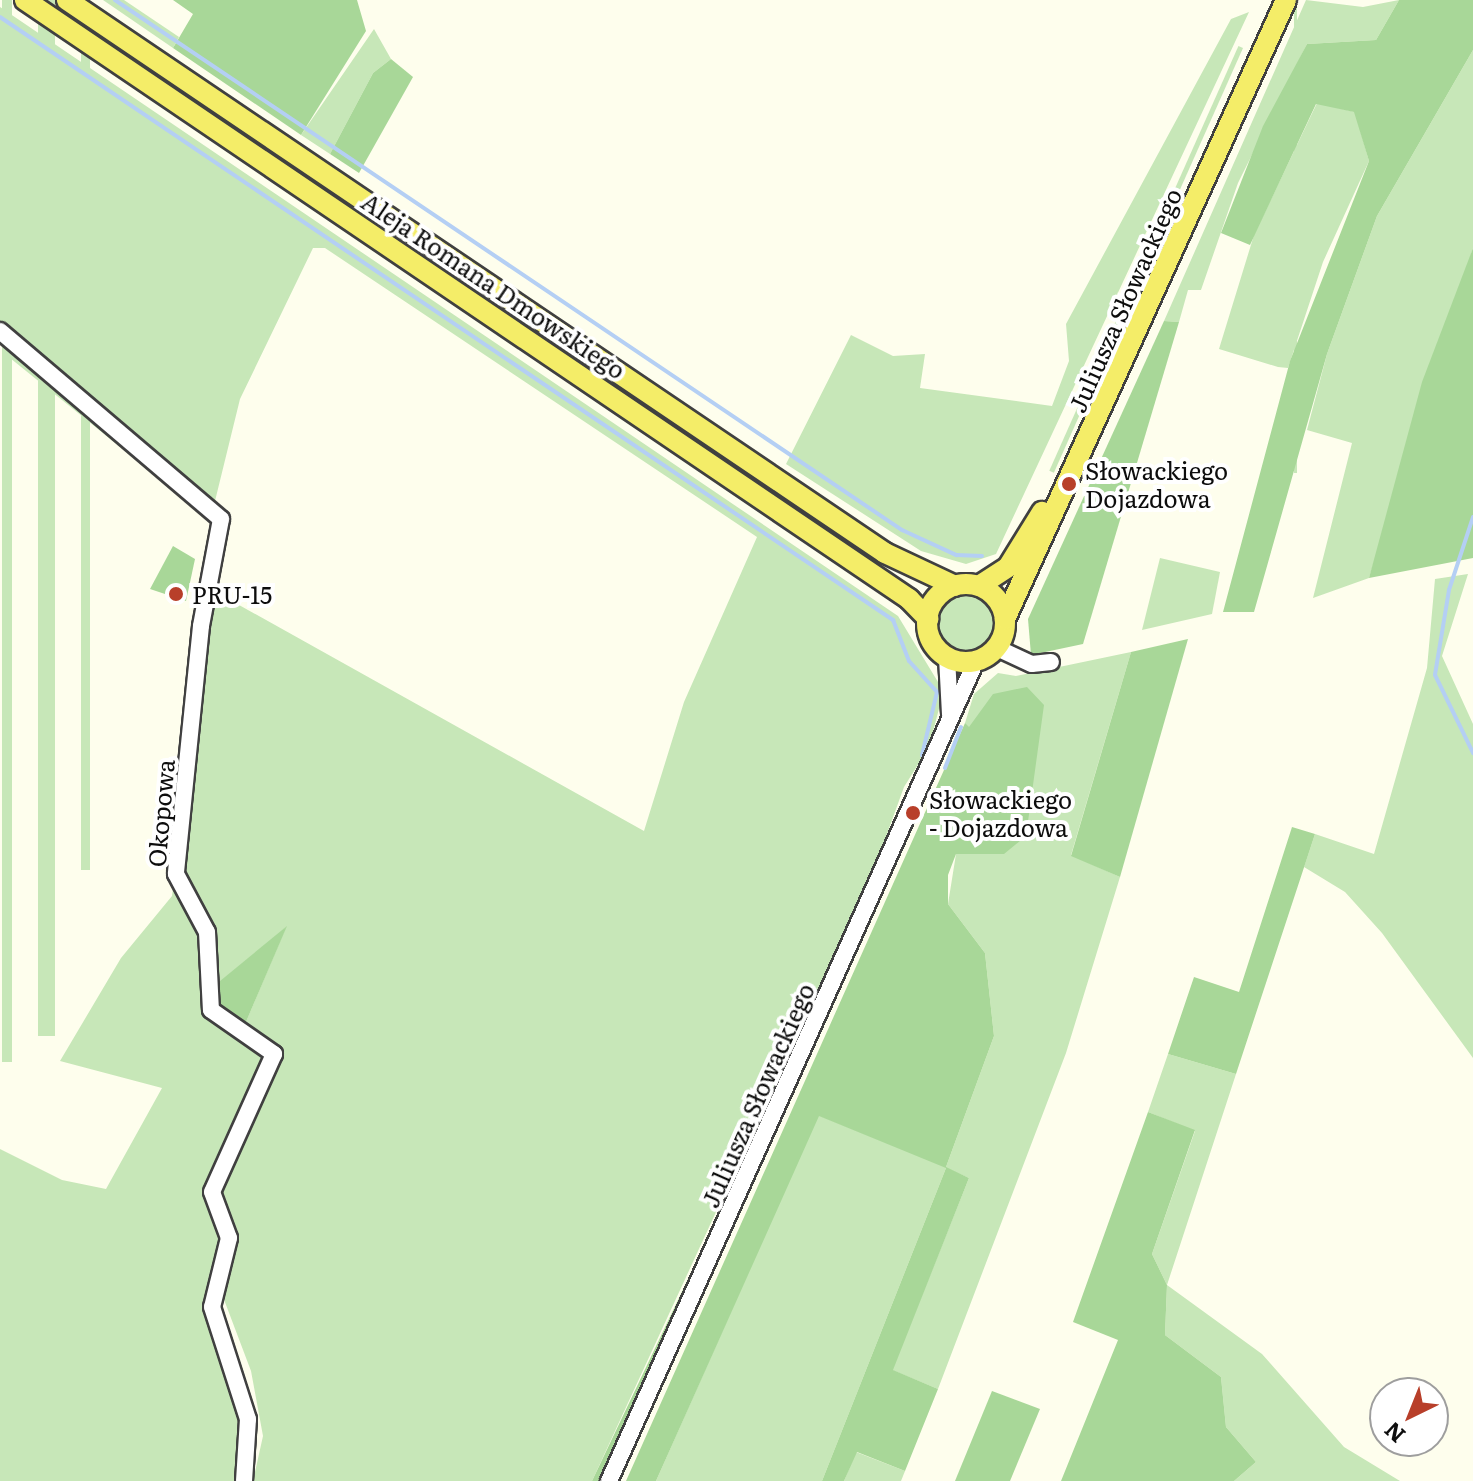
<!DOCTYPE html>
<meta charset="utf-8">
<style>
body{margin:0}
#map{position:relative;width:1473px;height:1481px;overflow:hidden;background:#fefeed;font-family:Literata,serif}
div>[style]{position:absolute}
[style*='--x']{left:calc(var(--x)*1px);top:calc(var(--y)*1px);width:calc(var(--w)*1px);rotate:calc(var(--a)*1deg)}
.green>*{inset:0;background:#c7e7b8;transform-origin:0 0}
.round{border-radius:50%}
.forest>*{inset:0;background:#a8d798}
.stream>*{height:4px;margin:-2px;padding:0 2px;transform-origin:2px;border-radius:2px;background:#b4cff4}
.roads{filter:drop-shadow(2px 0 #404040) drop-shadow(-2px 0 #404040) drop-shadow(0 2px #404040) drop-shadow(0 -2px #404040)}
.minor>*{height:16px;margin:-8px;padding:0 8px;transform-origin:8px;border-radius:8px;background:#fff}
.major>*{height:20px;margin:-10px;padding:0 10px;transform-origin:10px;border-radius:10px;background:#f4ed68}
.major>.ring{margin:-10px;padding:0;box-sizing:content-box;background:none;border:20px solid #f4ed68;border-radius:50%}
.dots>*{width:22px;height:22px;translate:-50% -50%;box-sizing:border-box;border:4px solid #fff;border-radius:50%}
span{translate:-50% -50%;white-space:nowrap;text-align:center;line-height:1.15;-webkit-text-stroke:8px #fff;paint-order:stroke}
.street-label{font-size:24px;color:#0d0d0d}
.poi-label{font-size:24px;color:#0d0d0d}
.left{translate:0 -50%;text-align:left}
.north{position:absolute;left:1369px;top:1377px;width:80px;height:80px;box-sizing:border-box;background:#fff;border:2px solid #9e9e9e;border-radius:50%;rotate:223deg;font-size:22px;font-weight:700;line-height:32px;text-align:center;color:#0d0d0d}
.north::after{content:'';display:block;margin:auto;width:28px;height:36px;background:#b83f2a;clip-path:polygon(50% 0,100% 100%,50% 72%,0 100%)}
</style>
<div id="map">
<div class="green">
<div style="left:2px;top:0;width:10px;height:1062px"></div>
<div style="left:38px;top:0;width:17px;height:1036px"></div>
<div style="left:81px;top:0;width:9px;height:870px"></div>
<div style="clip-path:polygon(103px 0,124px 0,179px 37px,173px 48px)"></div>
<div style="left:1294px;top:0;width:3px;height:473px"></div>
<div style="clip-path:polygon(1306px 0,1363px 7px,1399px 0,1376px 40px,1307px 44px,1238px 183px,1201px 290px,1188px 290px,1179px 322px,1164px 321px)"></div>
<div style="clip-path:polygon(0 7px,898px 616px,938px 682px,941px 701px,929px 747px,904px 787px,875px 867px,592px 1481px,253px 1481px,263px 1436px,251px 1371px,220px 1289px,235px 1242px,219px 1198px,278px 1061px,243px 1029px,286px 927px,205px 1004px,267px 1051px,208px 1190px,225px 1239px,211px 1287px,243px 1434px,238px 1481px,0 1481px,0 1149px,62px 1180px,106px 1189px,162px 1088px,60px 1061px,121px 958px,172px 896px,214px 591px,644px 831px,684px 702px,757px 537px,325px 248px,313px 248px,240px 399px,215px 501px,205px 500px,0 324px)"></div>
<div style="clip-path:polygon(1249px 12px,996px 554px,966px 564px,921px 551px,786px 464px,851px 335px,893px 356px,925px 354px,920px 388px,1052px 406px,1069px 361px,1066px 324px,1231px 19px)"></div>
<div style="clip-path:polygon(374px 29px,391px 59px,373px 73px,330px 154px,301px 135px)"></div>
<div style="left:1243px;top:48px;width:465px;height:5px;rotate:114deg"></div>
<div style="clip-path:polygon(1473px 50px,1473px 248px,1369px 578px,1313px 598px,1352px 443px,1307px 430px,1327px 354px,1377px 216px)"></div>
<div style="clip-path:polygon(1317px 103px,1355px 112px,1369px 161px,1323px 262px,1288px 368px,1278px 367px,1219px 349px,1254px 235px)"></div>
<div style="clip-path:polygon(0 335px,214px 513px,213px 522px,10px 358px)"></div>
<div style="clip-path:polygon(1160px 558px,1220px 572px,1212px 614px,1142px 630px)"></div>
<div style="clip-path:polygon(1468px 574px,1442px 656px,1473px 724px,1473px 1058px,1382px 933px,1345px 892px,1304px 867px,1315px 834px,1374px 854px,1427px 668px,1435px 579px)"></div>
<div class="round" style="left:937px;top:595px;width:58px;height:58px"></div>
<div style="clip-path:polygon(1131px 652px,1071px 855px,1120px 877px,1066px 1053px,938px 1389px,892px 1370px,969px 1178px,946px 1168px,822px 1481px,656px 1481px,818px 1115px,946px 1167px,994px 1036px,985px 953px,948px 904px,956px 854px,1004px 854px,965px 723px,974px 694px,998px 673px,1016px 676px)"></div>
<div style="clip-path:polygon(1168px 1054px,1236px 1074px,1167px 1285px,1262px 1354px,1344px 1447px,1400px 1481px,1234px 1481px,1256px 1462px,1226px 1427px,1221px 1377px,1165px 1335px,1167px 1285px,1152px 1254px,1195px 1131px,1148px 1112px)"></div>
<div style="clip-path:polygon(856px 1452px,905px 1471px,901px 1481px,844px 1481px)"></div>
</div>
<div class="forest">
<div style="clip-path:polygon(173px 0,357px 0,366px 31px,301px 135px,173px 48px,193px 14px)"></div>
<div style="clip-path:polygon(1399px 0,1473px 0,1473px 50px,1377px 216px,1327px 354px,1254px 612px,1223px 612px,1290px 361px,1369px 161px,1354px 112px,1316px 104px,1250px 245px,1221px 233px,1263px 126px,1307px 44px,1376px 40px)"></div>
<div style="clip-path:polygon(391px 59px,413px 77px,359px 173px,330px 154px,373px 73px)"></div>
<div style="clip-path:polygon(1473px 248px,1473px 558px,1369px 578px,1422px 382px)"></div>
<div style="clip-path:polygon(1164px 321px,1179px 322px,1083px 644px,1031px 655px,1028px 619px)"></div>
<div style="clip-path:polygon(173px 546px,195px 559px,186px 601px,150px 589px)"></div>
<div style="clip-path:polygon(1188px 639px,1120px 877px,1071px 856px,1131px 652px)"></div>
<div style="clip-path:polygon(1027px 687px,1044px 705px,1026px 836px,1004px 854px,956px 854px,948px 875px,948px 904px,985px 953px,994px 1036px,946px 1167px,969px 1178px,893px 1370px,938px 1389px,905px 1471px,857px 1452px,844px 1481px,822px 1481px,946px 1168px,819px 1116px,656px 1481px,626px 1481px,965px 723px,969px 727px,993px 694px)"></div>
<div style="clip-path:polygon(1292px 827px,1315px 834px,1236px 1074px,1168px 1054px,1194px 977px,1239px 992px)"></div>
<div style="clip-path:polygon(287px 926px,243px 1029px,223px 1027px,214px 986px)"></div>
<div style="clip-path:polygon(777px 1082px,600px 1481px,592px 1481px,696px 1262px)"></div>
<div style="clip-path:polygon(1148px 1112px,1195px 1130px,1152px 1254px,1167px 1285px,1165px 1335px,1221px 1377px,1226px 1427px,1256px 1462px,1234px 1481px,1061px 1481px,1118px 1340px,1073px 1322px)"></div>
<div style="clip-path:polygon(992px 1391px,1040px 1409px,1010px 1481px,955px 1481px)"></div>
</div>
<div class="stream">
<div style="--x:115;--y:0;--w:949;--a:33.96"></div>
<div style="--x:902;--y:530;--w:60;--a:24.8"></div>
<div style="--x:956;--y:555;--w:26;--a:2"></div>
<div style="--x:0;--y:17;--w:1078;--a:34.03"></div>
<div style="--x:893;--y:620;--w:44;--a:68.7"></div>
<div style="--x:909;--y:661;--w:42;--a:47.9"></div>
<div style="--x:937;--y:692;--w:65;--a:103.4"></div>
<div style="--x:1473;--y:517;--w:77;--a:108.2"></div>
<div style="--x:1449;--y:590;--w:86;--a:99.4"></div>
<div style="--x:1435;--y:675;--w:87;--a:64"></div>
<div style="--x:945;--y:768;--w:44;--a:-68.7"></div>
</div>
<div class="roads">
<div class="minor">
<div style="--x:0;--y:331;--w:290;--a:40.4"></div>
<div style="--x:221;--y:519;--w:109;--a:100.6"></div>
<div style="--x:201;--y:626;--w:249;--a:95.8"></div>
<div style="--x:176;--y:874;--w:66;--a:61.9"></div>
<div style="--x:207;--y:932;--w:78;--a:87.1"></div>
<div style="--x:211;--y:1010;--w:77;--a:34.9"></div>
<div style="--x:274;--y:1054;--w:151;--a:114.2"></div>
<div style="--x:212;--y:1192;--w:49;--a:69.7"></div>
<div style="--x:229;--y:1238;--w:71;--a:103.8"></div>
<div style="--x:212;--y:1307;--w:118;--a:72.2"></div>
<div style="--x:248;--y:1419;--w:62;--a:93.7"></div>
<div style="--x:997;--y:648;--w:38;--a:25"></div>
<div style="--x:1032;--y:664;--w:19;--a:-6"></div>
<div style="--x:947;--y:657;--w:58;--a:87"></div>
<div style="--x:609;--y:1481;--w:898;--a:-65.89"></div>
</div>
<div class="major">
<div style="--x:25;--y:0;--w:1068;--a:34.12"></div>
<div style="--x:909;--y:599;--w:28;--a:46"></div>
<div style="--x:67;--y:0;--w:987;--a:34.06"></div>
<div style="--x:885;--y:553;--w:77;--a:25.2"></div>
<div class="ring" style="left:927px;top:584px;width:58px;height:58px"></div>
<div style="--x:979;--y:586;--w:35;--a:-33"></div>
<div style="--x:1008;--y:567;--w:65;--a:-58.3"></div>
<div style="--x:1005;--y:619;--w:680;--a:-65.58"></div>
</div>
</div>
<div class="dots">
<div style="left:1069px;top:484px;background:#b83f2a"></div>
<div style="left:176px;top:594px;background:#b83f2a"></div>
<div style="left:913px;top:813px;background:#b83f2a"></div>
</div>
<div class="street-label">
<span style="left:494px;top:285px;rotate:34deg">Aleja Romana Dmowskiego</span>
<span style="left:1124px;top:300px;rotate:-66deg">Juliusza Słowackiego</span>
<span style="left:160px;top:813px;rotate:-85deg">Okopowa</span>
<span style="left:757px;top:1095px;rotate:-66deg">Juliusza Słowackiego</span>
</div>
<div class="poi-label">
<span class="left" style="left:1085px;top:484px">Słowackiego<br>Dojazdowa</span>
<span class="left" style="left:192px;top:594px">PRU-15</span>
<span class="left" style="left:929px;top:813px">Słowackiego<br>- Dojazdowa</span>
</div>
<div class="north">N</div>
</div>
